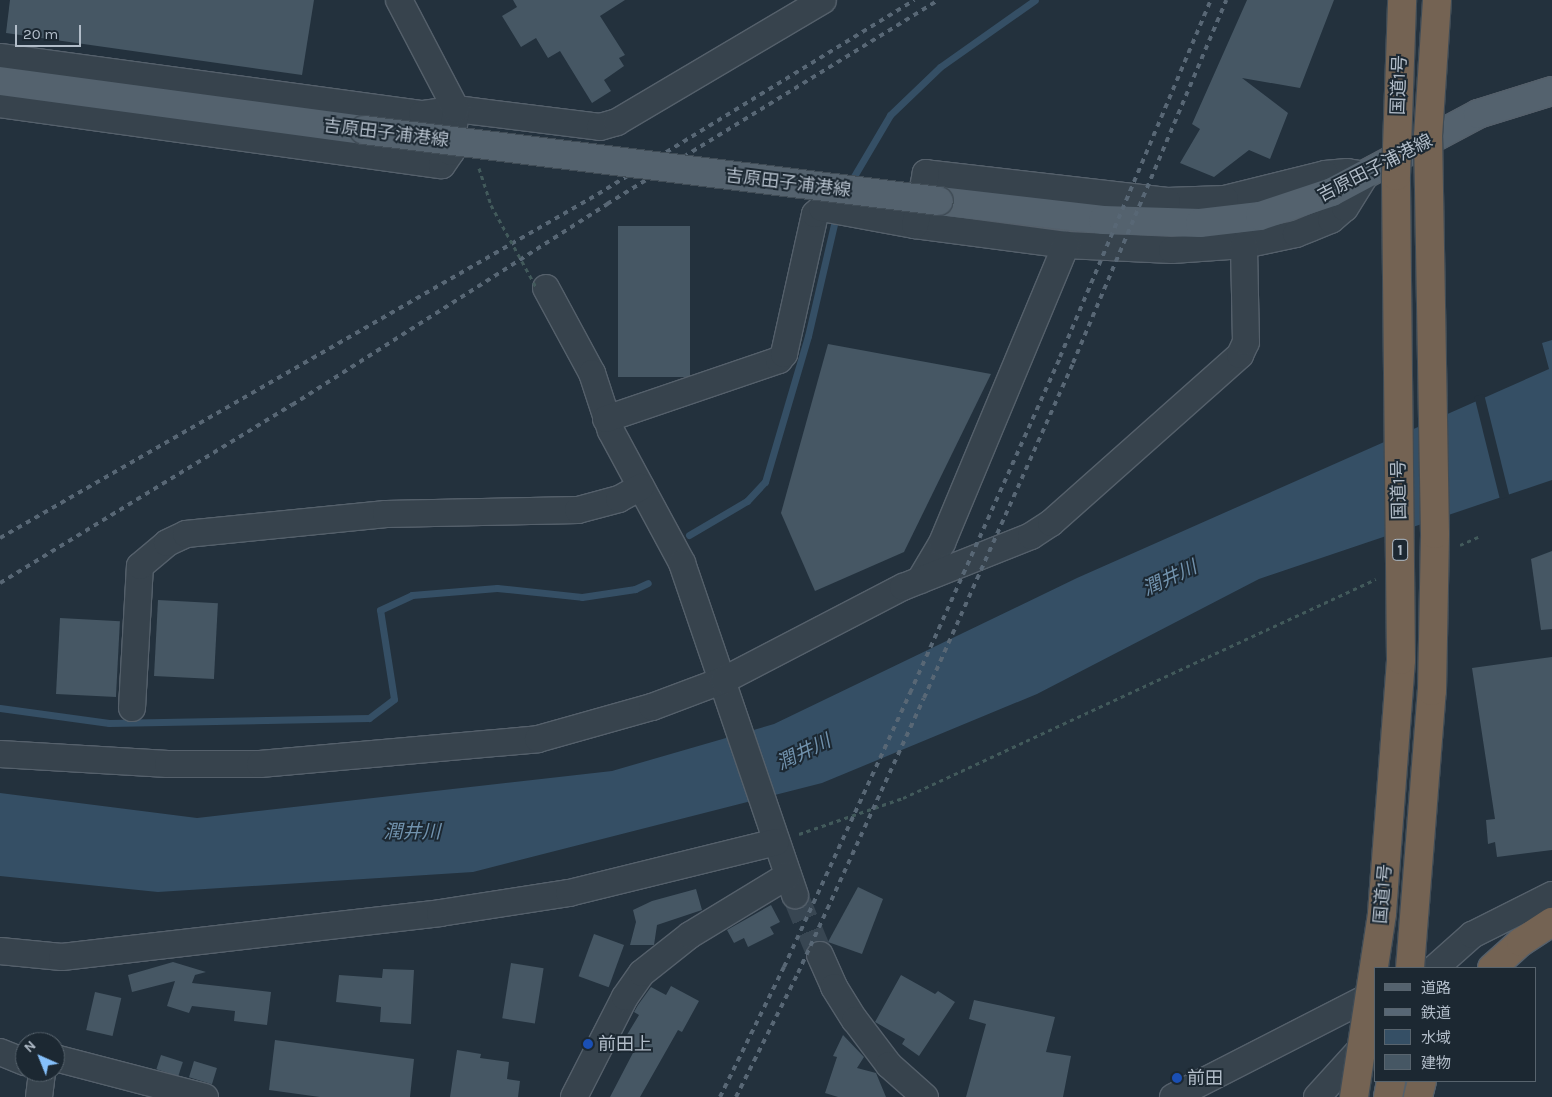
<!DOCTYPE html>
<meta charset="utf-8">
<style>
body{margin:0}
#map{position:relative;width:1552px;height:1097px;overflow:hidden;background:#23313d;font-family:Karla,"Noto Sans JP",sans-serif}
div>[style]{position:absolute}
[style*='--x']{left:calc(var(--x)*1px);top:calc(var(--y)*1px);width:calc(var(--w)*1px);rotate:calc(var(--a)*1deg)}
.water>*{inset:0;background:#354f65}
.pier>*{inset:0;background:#23313d;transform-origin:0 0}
.stream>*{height:7px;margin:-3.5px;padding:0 3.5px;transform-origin:3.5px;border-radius:3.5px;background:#354f65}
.building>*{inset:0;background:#465764;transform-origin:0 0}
.minor-tunnel>*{height:26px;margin-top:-13px;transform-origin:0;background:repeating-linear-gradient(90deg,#384652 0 26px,transparent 0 39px)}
.path>*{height:3px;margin-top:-1.5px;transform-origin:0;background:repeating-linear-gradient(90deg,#425a5b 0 4px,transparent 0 8px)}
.roads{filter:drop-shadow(1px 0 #55606b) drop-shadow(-1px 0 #55606b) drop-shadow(0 1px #55606b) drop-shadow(0 -1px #55606b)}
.minor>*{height:26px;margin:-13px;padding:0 13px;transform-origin:13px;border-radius:13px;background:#37434d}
.major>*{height:28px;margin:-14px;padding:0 14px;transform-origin:14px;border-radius:14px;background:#54626e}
.highway>*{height:28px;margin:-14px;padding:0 14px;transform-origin:14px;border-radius:14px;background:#746353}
.rail>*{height:4px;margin-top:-2px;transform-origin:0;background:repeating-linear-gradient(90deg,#586775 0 5px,transparent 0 10px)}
.path-bridge>*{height:3px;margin-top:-1.5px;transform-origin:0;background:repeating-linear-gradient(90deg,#425a5b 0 4px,transparent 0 8px)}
.bridges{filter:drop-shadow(1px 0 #404c56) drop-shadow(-1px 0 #404c56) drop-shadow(0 1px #404c56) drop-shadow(0 -1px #404c56)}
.major-bridge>*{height:28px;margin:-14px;padding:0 14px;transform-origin:14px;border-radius:14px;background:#54626e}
.highway-bridge>*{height:28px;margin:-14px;padding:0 14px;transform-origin:14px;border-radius:14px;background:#746353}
.dots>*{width:14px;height:14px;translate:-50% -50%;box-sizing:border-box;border:2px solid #1c2832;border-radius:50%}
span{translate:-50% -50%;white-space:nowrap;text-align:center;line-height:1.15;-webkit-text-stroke:4px #1c2832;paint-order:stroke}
.shield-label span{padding:1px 4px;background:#1c2832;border:1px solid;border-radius:4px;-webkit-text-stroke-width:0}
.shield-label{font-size:16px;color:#b2bdc9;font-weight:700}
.street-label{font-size:18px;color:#b2bdc9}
.poi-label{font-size:18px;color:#b2bdc9}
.left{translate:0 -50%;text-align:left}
.water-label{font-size:19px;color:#7192ad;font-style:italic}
.legend{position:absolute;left:1374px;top:967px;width:162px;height:115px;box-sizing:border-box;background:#1c2832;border:1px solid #58646e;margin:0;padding:6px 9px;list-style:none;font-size:15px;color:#b2bdc9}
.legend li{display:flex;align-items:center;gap:10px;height:25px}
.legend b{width:25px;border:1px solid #58646e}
.north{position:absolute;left:15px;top:1032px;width:50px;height:50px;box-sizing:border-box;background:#1c2832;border:1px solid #58646e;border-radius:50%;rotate:316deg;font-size:14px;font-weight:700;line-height:20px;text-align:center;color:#b2bdc9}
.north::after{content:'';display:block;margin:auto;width:18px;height:22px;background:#85c0fb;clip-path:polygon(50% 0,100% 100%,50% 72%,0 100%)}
.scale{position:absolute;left:15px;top:25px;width:66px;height:22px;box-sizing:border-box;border:2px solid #b2bdc9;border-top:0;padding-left:6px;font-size:15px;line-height:18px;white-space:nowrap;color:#b2bdc9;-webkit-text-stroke:4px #1c2832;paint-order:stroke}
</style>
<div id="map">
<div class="water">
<div style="clip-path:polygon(1552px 340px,1552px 480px,1259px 579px,1037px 694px,822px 783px,473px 872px,158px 892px,0 876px,0 793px,197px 818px,612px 771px,774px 724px,1077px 578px,1549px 369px,1542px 343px)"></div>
</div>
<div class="pier">
<div style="left:1484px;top:394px;width:106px;height:10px;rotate:76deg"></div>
</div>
<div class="stream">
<div style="--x:850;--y:183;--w:79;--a:-59.5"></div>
<div style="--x:890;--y:115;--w:69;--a:-43.8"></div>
<div style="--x:940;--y:67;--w:116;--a:-35.2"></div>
<div style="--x:689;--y:535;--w:67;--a:-30.4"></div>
<div style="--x:747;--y:501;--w:26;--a:-47"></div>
<div style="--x:765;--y:482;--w:152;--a:-73.6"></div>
<div style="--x:808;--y:336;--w:123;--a:-76.9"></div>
<div style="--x:0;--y:708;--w:110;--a:7.8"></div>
<div style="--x:109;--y:723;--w:260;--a:-1.1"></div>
<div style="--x:369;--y:718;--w:31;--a:-37"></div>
<div style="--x:394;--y:699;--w:90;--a:-98.9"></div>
<div style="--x:380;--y:610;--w:35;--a:-25"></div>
<div style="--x:412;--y:595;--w:85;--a:-4.7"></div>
<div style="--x:497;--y:588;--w:85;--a:6"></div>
<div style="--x:582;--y:597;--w:54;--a:-8.6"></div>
<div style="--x:635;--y:589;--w:14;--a:-25"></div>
</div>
<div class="building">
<div style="clip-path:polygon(10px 0,314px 0,302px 75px,6px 33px)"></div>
<div style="clip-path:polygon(513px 0,625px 0,600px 16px,625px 55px,619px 58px,624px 66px,604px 80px,611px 91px,592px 103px,560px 51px,548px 58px,536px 38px,521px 47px,502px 16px,517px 7px)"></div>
<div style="clip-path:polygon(1247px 0,1334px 0,1300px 88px,1242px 78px,1288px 113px,1270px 159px,1249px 150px,1214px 177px,1180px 163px,1200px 129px,1192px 124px)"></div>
<div style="left:618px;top:226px;width:72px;height:151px"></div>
<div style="clip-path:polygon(828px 344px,991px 374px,904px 552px,815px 591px,781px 513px)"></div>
<div style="clip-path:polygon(1552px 551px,1552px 629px,1541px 630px,1531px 559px)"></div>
<div style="left:158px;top:600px;width:60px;height:76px;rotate:3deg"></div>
<div style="left:60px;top:618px;width:60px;height:76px;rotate:3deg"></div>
<div style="clip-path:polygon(1552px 657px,1552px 850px,1497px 857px,1495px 842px,1488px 844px,1486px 820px,1495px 819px,1472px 668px)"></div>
<div style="clip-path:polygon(858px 887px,883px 899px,862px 954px,828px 942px)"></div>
<div style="clip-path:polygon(696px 889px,702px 910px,657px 925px,654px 945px,630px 945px,636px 922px,633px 910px,652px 901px)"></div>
<div style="clip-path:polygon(771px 905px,780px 922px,770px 927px,774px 934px,748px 947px,744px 938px,734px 943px,727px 930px)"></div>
<div style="left:594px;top:934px;width:32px;height:45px;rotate:20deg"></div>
<div style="clip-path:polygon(173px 962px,206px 972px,195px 975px,192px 983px,271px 992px,267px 1025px,234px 1021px,235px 1011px,192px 1006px,189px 1013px,167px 1006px,175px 981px,132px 992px,128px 975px)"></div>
<div style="left:511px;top:963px;width:33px;height:56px;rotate:9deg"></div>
<div style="clip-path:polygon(383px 969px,414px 970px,411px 1024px,380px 1022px,381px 1007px,336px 1002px,339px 975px,382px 978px)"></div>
<div style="clip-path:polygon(901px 975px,935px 994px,938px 991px,955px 1002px,919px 1056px,902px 1044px,905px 1039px,875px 1022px)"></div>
<div style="clip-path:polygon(671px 986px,699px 1001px,682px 1032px,678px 1030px,640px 1097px,610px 1097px,635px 1049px,622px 1043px,639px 1015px,634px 1012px,638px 1005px,651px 987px,666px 995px)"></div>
<div style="left:95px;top:992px;width:27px;height:39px;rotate:13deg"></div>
<div style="clip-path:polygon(974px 1000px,1055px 1017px,1046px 1052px,1071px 1056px,1063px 1097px,966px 1097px,986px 1024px,969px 1019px)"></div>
<div style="clip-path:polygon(843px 1035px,864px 1057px,857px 1068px,876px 1073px,886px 1097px,838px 1097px,825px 1093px,837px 1057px,833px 1056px)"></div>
<div style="clip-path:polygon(275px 1040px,414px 1059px,410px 1097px,320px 1097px,269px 1090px)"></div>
<div style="clip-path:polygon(457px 1050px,481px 1054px,480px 1058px,509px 1062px,507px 1079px,520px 1081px,518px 1097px,450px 1097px)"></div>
<div style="left:161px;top:1055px;width:23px;height:15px;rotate:18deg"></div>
<div style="left:194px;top:1061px;width:24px;height:17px;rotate:17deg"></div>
</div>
<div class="minor-tunnel">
<div style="--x:795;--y:895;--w:65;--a:67.4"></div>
</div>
<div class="path">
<div style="--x:479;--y:168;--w:39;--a:72"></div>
<div style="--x:1460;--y:545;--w:20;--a:-24"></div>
<div style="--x:799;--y:834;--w:110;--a:-19.1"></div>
<div style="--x:903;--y:798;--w:521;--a:-24.84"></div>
</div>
<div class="roads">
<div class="minor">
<div style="--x:0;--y:57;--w:426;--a:7.7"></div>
<div style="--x:422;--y:114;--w:34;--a:-8"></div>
<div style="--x:456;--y:109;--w:145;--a:7.1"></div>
<div style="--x:600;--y:127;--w:18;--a:-16"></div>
<div style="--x:617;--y:122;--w:239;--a:-30.6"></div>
<div style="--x:0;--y:104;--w:446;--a:7.9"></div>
<div style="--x:442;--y:165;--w:16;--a:-55"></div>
<div style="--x:451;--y:152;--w:43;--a:-83.4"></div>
<div style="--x:456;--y:109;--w:123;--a:-117.6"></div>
<div style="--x:546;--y:288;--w:97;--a:61.6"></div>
<div style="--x:592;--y:373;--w:61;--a:71.9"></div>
<div style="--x:611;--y:431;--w:150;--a:61.7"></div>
<div style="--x:682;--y:563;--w:351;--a:71.2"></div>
<div style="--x:606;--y:419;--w:183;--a:-18.8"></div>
<div style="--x:779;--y:360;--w:8;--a:-50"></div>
<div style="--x:784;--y:354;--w:143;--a:-77.5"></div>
<div style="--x:815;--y:214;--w:9;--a:-41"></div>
<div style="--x:822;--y:208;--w:95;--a:10.4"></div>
<div style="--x:915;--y:225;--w:152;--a:7.5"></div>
<div style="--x:1066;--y:245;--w:106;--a:2.7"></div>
<div style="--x:1172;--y:250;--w:72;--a:-4"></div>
<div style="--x:1244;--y:245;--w:53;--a:-11.9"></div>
<div style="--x:1296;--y:234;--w:38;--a:-22"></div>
<div style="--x:1331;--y:220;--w:18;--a:-41"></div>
<div style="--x:1345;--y:208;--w:39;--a:-58"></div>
<div style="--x:1366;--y:175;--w:19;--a:-171"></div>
<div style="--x:1347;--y:172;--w:22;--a:175"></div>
<div style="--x:1325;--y:174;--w:103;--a:166"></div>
<div style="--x:1225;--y:199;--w:58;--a:178"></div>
<div style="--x:1167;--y:201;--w:243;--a:-173.4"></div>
<div style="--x:926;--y:173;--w:53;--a:101.9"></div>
<div style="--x:920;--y:580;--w:43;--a:-59.3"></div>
<div style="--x:942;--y:543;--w:323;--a:-67.4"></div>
<div style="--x:132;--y:708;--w:142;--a:-86.8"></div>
<div style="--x:140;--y:566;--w:35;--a:-40"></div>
<div style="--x:167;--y:543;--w:21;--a:-25"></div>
<div style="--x:186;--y:534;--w:201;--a:-5.7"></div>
<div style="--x:386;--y:514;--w:192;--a:-1.2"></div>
<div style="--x:578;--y:510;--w:42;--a:-15"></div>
<div style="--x:619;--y:499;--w:25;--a:-29"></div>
<div style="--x:0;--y:754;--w:168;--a:3.4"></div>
<div style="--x:168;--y:764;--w:92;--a:0"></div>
<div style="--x:260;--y:764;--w:279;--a:-5.1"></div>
<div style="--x:538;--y:739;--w:118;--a:-15.7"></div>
<div style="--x:652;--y:707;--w:77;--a:-20.6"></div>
<div style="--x:724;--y:680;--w:202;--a:-27.5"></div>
<div style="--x:903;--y:587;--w:138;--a:-21.7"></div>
<div style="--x:1031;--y:536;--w:24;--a:-33"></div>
<div style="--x:1051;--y:523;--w:253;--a:-41.6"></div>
<div style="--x:1240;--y:355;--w:14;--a:-65"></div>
<div style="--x:1246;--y:342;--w:97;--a:-91.2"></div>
<div style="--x:0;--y:951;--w:62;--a:5.5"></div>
<div style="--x:62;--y:957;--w:381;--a:-6.6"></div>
<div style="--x:440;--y:913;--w:131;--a:-8.8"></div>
<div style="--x:569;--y:893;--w:213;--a:-13.8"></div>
<div style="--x:820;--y:955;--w:35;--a:66"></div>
<div style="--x:834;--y:987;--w:39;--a:58"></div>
<div style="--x:855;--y:1020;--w:56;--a:52.9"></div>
<div style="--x:889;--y:1065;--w:48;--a:41.6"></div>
<div style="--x:1435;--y:968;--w:50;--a:-41.7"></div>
<div style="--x:1472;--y:935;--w:89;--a:-26.6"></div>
<div style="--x:0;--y:1052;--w:27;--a:22"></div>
<div style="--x:55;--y:1058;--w:155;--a:14.6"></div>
<div style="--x:39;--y:1097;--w:25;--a:-83"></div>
<div style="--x:574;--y:1097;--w:112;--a:-63"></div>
<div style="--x:625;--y:997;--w:29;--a:-55"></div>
<div style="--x:642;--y:973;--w:61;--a:-38.4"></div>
<div style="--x:690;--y:935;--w:114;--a:-31.3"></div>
<div style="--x:1173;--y:1097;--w:228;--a:-27.1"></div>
<div style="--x:1317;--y:1097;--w:76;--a:-47.7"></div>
</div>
<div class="major">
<div style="--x:0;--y:81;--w:367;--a:7.7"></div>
<div style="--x:939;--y:201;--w:165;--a:6.6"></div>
<div style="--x:1103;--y:220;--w:97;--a:1.8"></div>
<div style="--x:1200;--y:223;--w:60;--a:-6.7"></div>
<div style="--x:1260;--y:216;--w:76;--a:-18.4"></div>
<div style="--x:1332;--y:192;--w:166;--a:-28.1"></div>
<div style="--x:1478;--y:114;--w:77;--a:-17.3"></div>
</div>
<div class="highway">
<div style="--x:1492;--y:968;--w:39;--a:-42"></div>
<div style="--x:1521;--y:942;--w:37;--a:-33"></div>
<div style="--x:1388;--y:1097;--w:16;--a:-79"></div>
<div style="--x:1418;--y:1097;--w:16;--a:-76"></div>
</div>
</div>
<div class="rail">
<div style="--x:0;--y:538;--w:690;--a:-29.91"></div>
<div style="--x:598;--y:194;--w:371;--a:-31.5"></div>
<div style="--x:0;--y:583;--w:342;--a:-31.4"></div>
<div style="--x:292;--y:405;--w:374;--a:-32.5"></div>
<div style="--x:607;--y:204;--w:389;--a:-31.6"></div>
<div style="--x:720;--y:1097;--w:145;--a:-63.8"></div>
<div style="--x:784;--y:967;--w:302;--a:-65.3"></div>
<div style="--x:910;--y:693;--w:368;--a:-65.9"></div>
<div style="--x:1060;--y:357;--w:388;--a:-67.1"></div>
<div style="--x:736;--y:1097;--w:139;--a:-63.4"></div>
<div style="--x:798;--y:973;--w:302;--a:-65.4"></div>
<div style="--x:924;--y:698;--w:367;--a:-66"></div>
<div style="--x:1073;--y:363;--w:394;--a:-67.1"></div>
</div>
<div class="path-bridge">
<div style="--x:491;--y:205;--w:94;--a:61.2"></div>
</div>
<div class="bridges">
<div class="major-bridge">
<div style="--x:364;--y:130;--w:579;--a:7.04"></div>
</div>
<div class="highway-bridge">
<div style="--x:1410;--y:968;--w:278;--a:-85.5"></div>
<div style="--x:1432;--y:691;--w:157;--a:-88.9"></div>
<div style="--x:1435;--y:534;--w:398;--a:-91"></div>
<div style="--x:1428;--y:136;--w:136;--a:-86.2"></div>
<div style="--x:1354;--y:1097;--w:186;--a:-81.3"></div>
<div style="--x:1382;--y:913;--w:254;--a:-85.7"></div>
<div style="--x:1401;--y:660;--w:484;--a:-90.6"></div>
<div style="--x:1396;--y:176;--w:176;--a:-88"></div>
</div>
</div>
<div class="dots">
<div style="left:588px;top:1044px;background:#1a4fb4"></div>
<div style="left:1177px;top:1078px;background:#1a4fb4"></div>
</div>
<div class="shield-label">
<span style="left:1400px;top:550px">1</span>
</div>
<div class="street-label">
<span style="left:1399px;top:85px;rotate:-88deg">国道1号</span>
<span style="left:386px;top:133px;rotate:7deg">吉原田子浦港線</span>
<span style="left:1375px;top:168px;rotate:-27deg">吉原田子浦港線</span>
<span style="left:788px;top:183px;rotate:7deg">吉原田子浦港線</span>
<span style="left:1399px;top:490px;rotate:-91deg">国道1号</span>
<span style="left:1383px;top:894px;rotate:-85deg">国道1号</span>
</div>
<div class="poi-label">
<span class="left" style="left:598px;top:1044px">前田上</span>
<span class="left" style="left:1187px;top:1078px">前田</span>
</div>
<div class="water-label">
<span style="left:1170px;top:579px;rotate:-25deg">潤井川</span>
<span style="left:804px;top:753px;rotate:-26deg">潤井川</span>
<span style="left:412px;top:833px">潤井川</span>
</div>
<ul class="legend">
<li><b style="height:6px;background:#54626e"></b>道路</li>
<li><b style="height:6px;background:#586775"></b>鉄道</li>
<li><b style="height:14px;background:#354f65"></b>水域</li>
<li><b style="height:14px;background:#465764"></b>建物</li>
</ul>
<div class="north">N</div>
<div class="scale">20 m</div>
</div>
